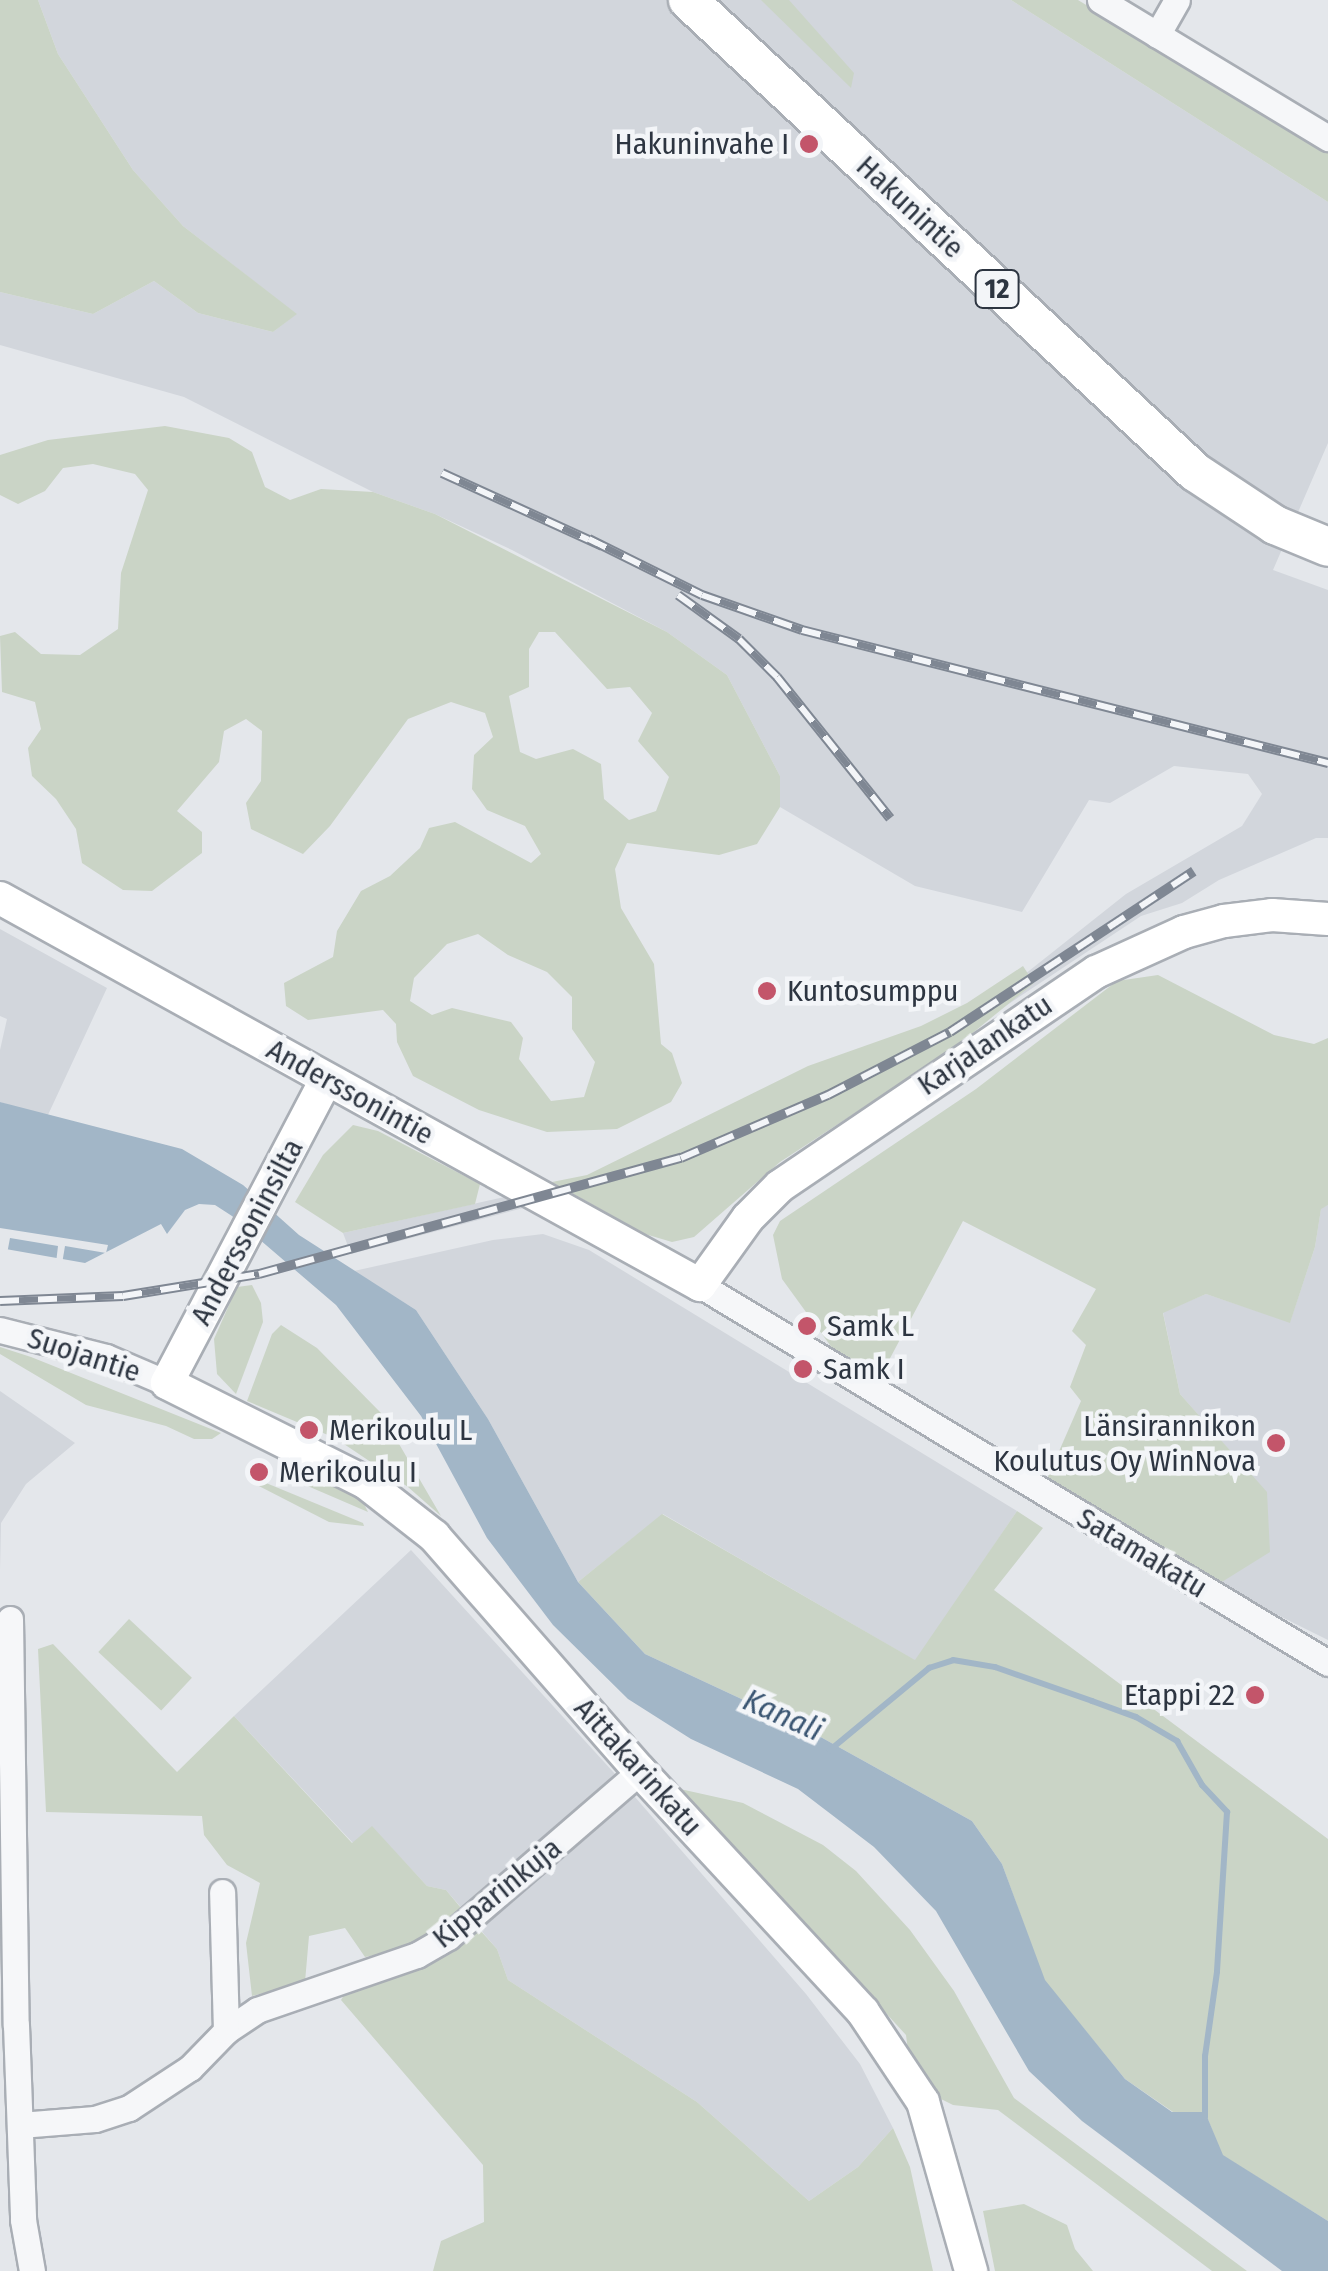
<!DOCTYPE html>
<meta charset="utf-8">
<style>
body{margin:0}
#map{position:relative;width:1328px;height:2271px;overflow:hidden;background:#e4e7eb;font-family:"Fira Sans Condensed",sans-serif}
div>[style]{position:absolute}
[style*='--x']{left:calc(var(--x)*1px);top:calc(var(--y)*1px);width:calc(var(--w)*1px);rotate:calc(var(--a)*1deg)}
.built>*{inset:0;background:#d2d6dc}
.green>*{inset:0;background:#cad4c6;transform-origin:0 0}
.water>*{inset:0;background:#a2b6c7}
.pier>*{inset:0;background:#e4e7eb}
.stream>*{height:6px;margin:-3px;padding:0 3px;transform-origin:3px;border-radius:3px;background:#a2b6c7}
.roads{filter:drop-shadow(2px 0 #a9aeb5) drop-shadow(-2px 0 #a9aeb5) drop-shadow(0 2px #a9aeb5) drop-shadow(0 -2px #a9aeb5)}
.minor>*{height:25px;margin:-12.5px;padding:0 12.5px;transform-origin:12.5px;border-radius:12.5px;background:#f6f7f9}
.major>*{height:32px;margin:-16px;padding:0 16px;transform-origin:16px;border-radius:16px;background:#fff}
.highway>*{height:38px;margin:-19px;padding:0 19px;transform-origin:19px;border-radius:19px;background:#fff}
.rail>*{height:10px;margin-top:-5px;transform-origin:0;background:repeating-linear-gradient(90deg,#f3f5f8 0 19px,#7f8793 0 38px);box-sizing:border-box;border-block:2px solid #7f8793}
.dots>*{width:28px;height:28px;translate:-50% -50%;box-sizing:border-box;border:5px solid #f3f5f8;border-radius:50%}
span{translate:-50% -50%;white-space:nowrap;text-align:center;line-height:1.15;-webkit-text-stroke:9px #f3f5f8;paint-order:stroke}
.shield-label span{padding:2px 8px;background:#f3f5f8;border:2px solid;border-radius:8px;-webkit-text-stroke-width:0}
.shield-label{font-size:28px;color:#2d3541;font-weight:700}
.poi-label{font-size:30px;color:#2d3541}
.right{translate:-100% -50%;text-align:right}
.left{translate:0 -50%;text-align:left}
.street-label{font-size:30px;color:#2d3541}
.water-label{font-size:32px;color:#3a5572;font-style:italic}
</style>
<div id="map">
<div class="built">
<div style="clip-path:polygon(38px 0,1011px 0,1328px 202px,1328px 443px,1273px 570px,1328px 590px,1328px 838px,1316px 838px,1219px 880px,1182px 903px,1141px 916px,953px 1041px,572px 1195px,351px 1254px,343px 1233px,581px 1180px,664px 1154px,1020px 978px,1126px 894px,1242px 826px,1262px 794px,1248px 774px,1174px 766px,1110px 803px,1089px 800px,1022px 912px,915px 886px,780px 807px,780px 776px,727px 675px,667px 632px,512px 550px,435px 514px,373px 492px,184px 397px,0 345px,0 292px,93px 314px,154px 281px,198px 313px,273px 332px,296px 314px,183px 226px,133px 170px,58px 54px)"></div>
<div style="clip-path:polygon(0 929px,107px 988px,47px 1117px,0 1102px,0 1050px,7px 1019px,0 1016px)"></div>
<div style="clip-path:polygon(1328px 1205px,1328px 1640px,1217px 1585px,1267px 1493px,1180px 1394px,1163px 1312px,1206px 1294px,1290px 1322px,1315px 1247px,1321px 1208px)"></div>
<div style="clip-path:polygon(543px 1234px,589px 1250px,1017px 1511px,916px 1661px,663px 1514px,578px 1582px,488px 1419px,416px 1310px,354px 1271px,493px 1240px)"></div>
<div style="clip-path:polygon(0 1391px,75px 1443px,26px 1484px,1px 1523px,0 1571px)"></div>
<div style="clip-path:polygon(411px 1550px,615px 1774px,806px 1994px,860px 2064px,893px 2128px,858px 2167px,809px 2201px,697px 2102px,508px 1980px,497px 1949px,446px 1890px,427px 1886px,372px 1827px,353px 1843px,234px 1716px)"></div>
</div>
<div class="green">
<div style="clip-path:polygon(0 0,38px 0,58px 54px,133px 170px,183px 226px,297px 314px,273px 332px,198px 313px,154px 281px,93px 314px,0 292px)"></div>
<div style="clip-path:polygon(761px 0,789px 0,854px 73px,851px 88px)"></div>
<div style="clip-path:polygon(1011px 0,1078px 0,1328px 152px,1328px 202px)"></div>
<div style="clip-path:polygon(evenodd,165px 426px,229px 438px,252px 452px,265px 487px,290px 500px,321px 489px,373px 492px,435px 514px,667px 632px,727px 675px,780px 776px,780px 807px,757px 844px,719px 855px,627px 843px,615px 869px,621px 908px,654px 964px,661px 1044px,672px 1053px,682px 1083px,671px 1102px,617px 1129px,547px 1132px,479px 1110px,413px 1076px,397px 1042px,396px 1024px,383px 1010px,308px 1020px,286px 1006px,284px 983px,333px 957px,337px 931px,361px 891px,390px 876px,420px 848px,429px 828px,455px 822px,531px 863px,541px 854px,525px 826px,487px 810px,472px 789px,474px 755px,493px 737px,485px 713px,451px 702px,408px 719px,330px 826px,303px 854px,251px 829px,246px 803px,261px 781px,262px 731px,246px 719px,224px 731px,219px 762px,177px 811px,202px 832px,202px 853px,152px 891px,123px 890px,82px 863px,76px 829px,56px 799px,32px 776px,28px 748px,41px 729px,35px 702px,2px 692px,0 636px,15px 632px,41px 654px,80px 655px,118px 629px,121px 573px,148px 490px,135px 474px,93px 464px,63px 468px,45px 491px,18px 504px,0 495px,0 455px,48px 440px,165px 426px,539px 632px,555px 632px,607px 689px,630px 687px,652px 713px,638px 741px,669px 777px,656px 811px,629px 820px,604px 799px,601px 764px,573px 749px,536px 759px,520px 752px,509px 696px,529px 687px,529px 649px,539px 632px,165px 426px,478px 934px,508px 955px,547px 972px,572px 997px,572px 1029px,595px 1062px,584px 1097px,551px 1101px,519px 1059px,523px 1038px,511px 1022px,452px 1008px,432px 1015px,410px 1001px,414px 978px,447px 944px,478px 934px)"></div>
<div style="clip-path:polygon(1023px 966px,1034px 983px,953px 1049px,780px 1162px,694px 1237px,672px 1242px,645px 1234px,552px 1182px,587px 1175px,808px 1066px,921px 1026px,967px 1003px)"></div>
<div style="clip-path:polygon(1158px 975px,1274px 1035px,1314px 1044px,1328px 1038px,1328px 1205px,1321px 1209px,1315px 1247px,1290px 1323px,1206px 1294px,1163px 1313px,1180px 1394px,1267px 1492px,1270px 1552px,1217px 1585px,1046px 1481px,1081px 1401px,1070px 1387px,1086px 1345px,1072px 1331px,1096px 1289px,963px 1221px,879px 1379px,835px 1352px,782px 1279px,773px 1235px,780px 1221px,976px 1089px,1117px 981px)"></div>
<div style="clip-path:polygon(353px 1125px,378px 1131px,480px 1184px,475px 1204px,343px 1233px,295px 1202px,323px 1155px)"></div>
<div style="clip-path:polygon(252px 1285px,261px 1303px,263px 1322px,236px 1394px,217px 1374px,214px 1339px,237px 1287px)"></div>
<div style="clip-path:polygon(281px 1325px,317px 1348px,381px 1413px,441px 1516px,408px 1487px,335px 1438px,247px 1401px,272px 1334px)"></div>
<div style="clip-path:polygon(0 1347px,31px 1357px,221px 1433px,212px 1439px,194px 1439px,166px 1426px,86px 1405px,0 1354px)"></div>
<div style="clip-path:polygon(306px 1469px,359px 1494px,368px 1512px,289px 1478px,290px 1473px)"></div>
<div style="clip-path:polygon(247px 1475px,363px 1523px,364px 1526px,329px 1522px,251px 1482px)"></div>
<div style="clip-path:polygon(1017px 1511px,1043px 1528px,994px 1590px,1328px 1839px,1328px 2221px,1222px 2155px,1205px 2112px,1173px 2112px,1125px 2079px,1044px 1980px,1002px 1864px,972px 1821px,808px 1730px,645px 1654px,578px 1582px,662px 1514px,915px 1660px)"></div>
<div style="left:129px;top:1619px;width:86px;height:45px;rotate:43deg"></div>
<div style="clip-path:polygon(53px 1644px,177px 1772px,234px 1716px,352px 1843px,372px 1826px,427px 1886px,446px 1890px,466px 1914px,416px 1947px,365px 1957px,345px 1928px,309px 1936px,305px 1982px,252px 1996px,246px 1943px,260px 1883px,227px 1865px,204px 1835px,202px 1816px,46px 1812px,38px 1649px)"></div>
<div style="clip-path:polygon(680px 1789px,743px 1803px,823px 1845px,856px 1871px,910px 1930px,954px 1991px,1014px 2098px,1247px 2271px,1212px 2271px,998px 2110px,953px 2105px,933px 2095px,909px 2059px,906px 2035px)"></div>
<div style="clip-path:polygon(480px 1930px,497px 1949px,508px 1980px,697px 2102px,809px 2201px,858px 2167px,893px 2128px,910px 2167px,933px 2271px,433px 2271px,441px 2241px,484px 2222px,483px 2165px,341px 2000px,350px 1985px)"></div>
<div style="clip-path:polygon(1024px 2204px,1067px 2225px,1075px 2249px,1093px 2271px,995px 2271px,983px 2211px)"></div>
</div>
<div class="water">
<div style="clip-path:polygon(0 1102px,182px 1149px,243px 1185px,299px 1235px,416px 1310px,488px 1419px,578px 1582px,645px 1654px,808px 1730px,972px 1821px,1002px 1864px,1045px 1980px,1125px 2079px,1172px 2112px,1205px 2112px,1223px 2155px,1328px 2221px,1328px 2271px,1282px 2271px,1082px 2121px,1029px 2071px,936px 1911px,874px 1847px,798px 1789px,691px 1739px,628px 1699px,553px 1625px,487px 1538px,421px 1416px,336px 1305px,232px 1216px,215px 1205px,199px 1204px,185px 1210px,167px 1234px,161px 1224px,85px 1263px,0 1248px)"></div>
</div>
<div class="pier">
<div style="clip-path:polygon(0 1228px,108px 1245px,106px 1253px,65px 1246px,62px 1264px,56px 1263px,58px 1246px,10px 1238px,7px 1254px,0 1253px)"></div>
</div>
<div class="stream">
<div style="--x:830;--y:1750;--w:129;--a:-39.6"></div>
<div style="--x:929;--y:1668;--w:25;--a:-18"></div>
<div style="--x:953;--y:1660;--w:43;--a:9.5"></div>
<div style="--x:995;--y:1667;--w:103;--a:19.3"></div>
<div style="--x:1092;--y:1701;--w:47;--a:20"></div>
<div style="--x:1136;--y:1717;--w:48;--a:30.3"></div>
<div style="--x:1177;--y:1741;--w:51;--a:60.4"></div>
<div style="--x:1202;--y:1785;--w:37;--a:47"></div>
<div style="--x:1227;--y:1812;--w:160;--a:93.6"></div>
<div style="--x:1217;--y:1972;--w:85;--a:98.1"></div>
<div style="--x:1205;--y:2056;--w:61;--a:90"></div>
</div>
<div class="roads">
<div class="minor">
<div style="--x:1100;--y:0;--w:267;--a:31.2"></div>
<div style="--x:1157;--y:35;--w:40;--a:-60.3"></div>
<div style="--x:700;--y:1285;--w:733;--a:31.04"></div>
<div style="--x:0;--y:1330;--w:109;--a:14.3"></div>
<div style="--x:106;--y:1357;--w:66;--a:23.1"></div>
<div style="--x:10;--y:1619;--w:406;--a:89.2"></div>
<div style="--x:16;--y:2025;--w:195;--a:87.9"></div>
<div style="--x:23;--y:2220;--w:52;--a:80"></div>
<div style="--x:226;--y:2031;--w:37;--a:-34"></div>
<div style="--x:257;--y:2010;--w:169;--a:-19"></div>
<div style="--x:417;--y:1955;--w:36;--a:-30"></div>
<div style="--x:448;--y:1937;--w:254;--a:-40.8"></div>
<div style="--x:20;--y:2125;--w:75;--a:-4.6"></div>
<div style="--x:95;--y:2119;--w:36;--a:-18"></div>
<div style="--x:129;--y:2108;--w:73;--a:-33.3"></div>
<div style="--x:190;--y:2068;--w:52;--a:-45.8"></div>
<div style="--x:226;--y:2031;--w:139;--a:-91.6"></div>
</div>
<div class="major">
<div style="--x:0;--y:898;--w:800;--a:28.94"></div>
<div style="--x:700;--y:1285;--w:82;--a:-54.4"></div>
<div style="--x:748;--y:1218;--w:45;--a:-45"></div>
<div style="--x:780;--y:1186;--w:382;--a:-34.1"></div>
<div style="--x:1096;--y:972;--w:97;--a:-24.4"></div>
<div style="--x:1184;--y:932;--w:41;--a:-15.4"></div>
<div style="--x:1224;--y:921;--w:48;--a:-7.1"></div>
<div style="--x:1272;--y:915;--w:56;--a:4.1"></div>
<div style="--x:326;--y:1080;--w:342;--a:117.7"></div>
<div style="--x:167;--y:1383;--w:221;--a:26.6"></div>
<div style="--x:365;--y:1482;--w:88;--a:38"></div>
<div style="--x:434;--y:1536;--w:313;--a:48.8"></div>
<div style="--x:640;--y:1771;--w:328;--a:47.2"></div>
<div style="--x:863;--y:2012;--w:108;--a:56.3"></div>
<div style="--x:923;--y:2102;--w:176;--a:74.1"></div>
</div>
<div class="highway">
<div style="--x:688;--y:0;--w:693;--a:42.95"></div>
<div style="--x:1195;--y:472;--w:96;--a:33.5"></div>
<div style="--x:1275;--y:525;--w:57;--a:22.5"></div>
</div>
</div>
<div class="rail">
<div style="--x:442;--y:473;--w:176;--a:24.5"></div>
<div style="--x:589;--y:539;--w:126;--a:26.4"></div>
<div style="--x:702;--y:595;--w:106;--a:19.3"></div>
<div style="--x:802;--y:630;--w:543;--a:14.19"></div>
<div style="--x:678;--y:595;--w:75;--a:35.8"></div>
<div style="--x:739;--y:639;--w:54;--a:45"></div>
<div style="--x:777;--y:677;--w:181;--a:51.3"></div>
<div style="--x:0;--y:1301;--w:123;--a:-2.3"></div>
<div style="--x:123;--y:1296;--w:138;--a:-9.2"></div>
<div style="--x:259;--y:1274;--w:438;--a:-15.4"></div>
<div style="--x:681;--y:1158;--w:160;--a:-23.2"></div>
<div style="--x:828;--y:1095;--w:137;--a:-27.3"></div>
<div style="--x:950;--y:1032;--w:292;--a:-33.4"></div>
</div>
<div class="dots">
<div style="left:809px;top:144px;background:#c3556a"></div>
<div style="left:767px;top:991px;background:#c3556a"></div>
<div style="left:807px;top:1326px;background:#c3556a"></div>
<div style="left:803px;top:1369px;background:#c3556a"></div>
<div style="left:309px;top:1430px;background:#c3556a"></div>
<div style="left:1276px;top:1443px;background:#c3556a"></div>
<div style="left:259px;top:1472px;background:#c3556a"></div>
<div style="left:1255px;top:1695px;background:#c3556a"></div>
</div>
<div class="shield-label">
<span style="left:997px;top:289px">12</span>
</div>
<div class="poi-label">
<span class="right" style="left:789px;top:144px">Hakuninvahe I</span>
<span class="left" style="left:787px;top:991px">Kuntosumppu</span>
<span class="left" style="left:827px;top:1326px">Samk L</span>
<span class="left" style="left:823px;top:1369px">Samk I</span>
<span class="right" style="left:1256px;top:1443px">Länsirannikon<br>Koulutus Oy WinNova</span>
<span class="left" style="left:329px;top:1430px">Merikoulu L</span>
<span class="left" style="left:279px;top:1472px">Merikoulu I</span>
<span class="right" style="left:1235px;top:1695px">Etappi 22</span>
</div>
<div class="street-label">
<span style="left:910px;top:207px;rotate:43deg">Hakunintie</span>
<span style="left:985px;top:1045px;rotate:-34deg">Karjalankatu</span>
<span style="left:350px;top:1092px;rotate:29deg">Anderssonintie</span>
<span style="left:247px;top:1232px;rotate:-62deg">Anderssoninsilta</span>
<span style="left:84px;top:1355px;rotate:18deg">Suojantie</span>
<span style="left:1142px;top:1553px;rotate:31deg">Satamakatu</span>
<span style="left:638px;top:1767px;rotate:48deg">Aittakarinkatu</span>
<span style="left:497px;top:1893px;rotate:-39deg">Kipparinkuja</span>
</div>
<div class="water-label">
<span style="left:783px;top:1715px;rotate:24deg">Kanali</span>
</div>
</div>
